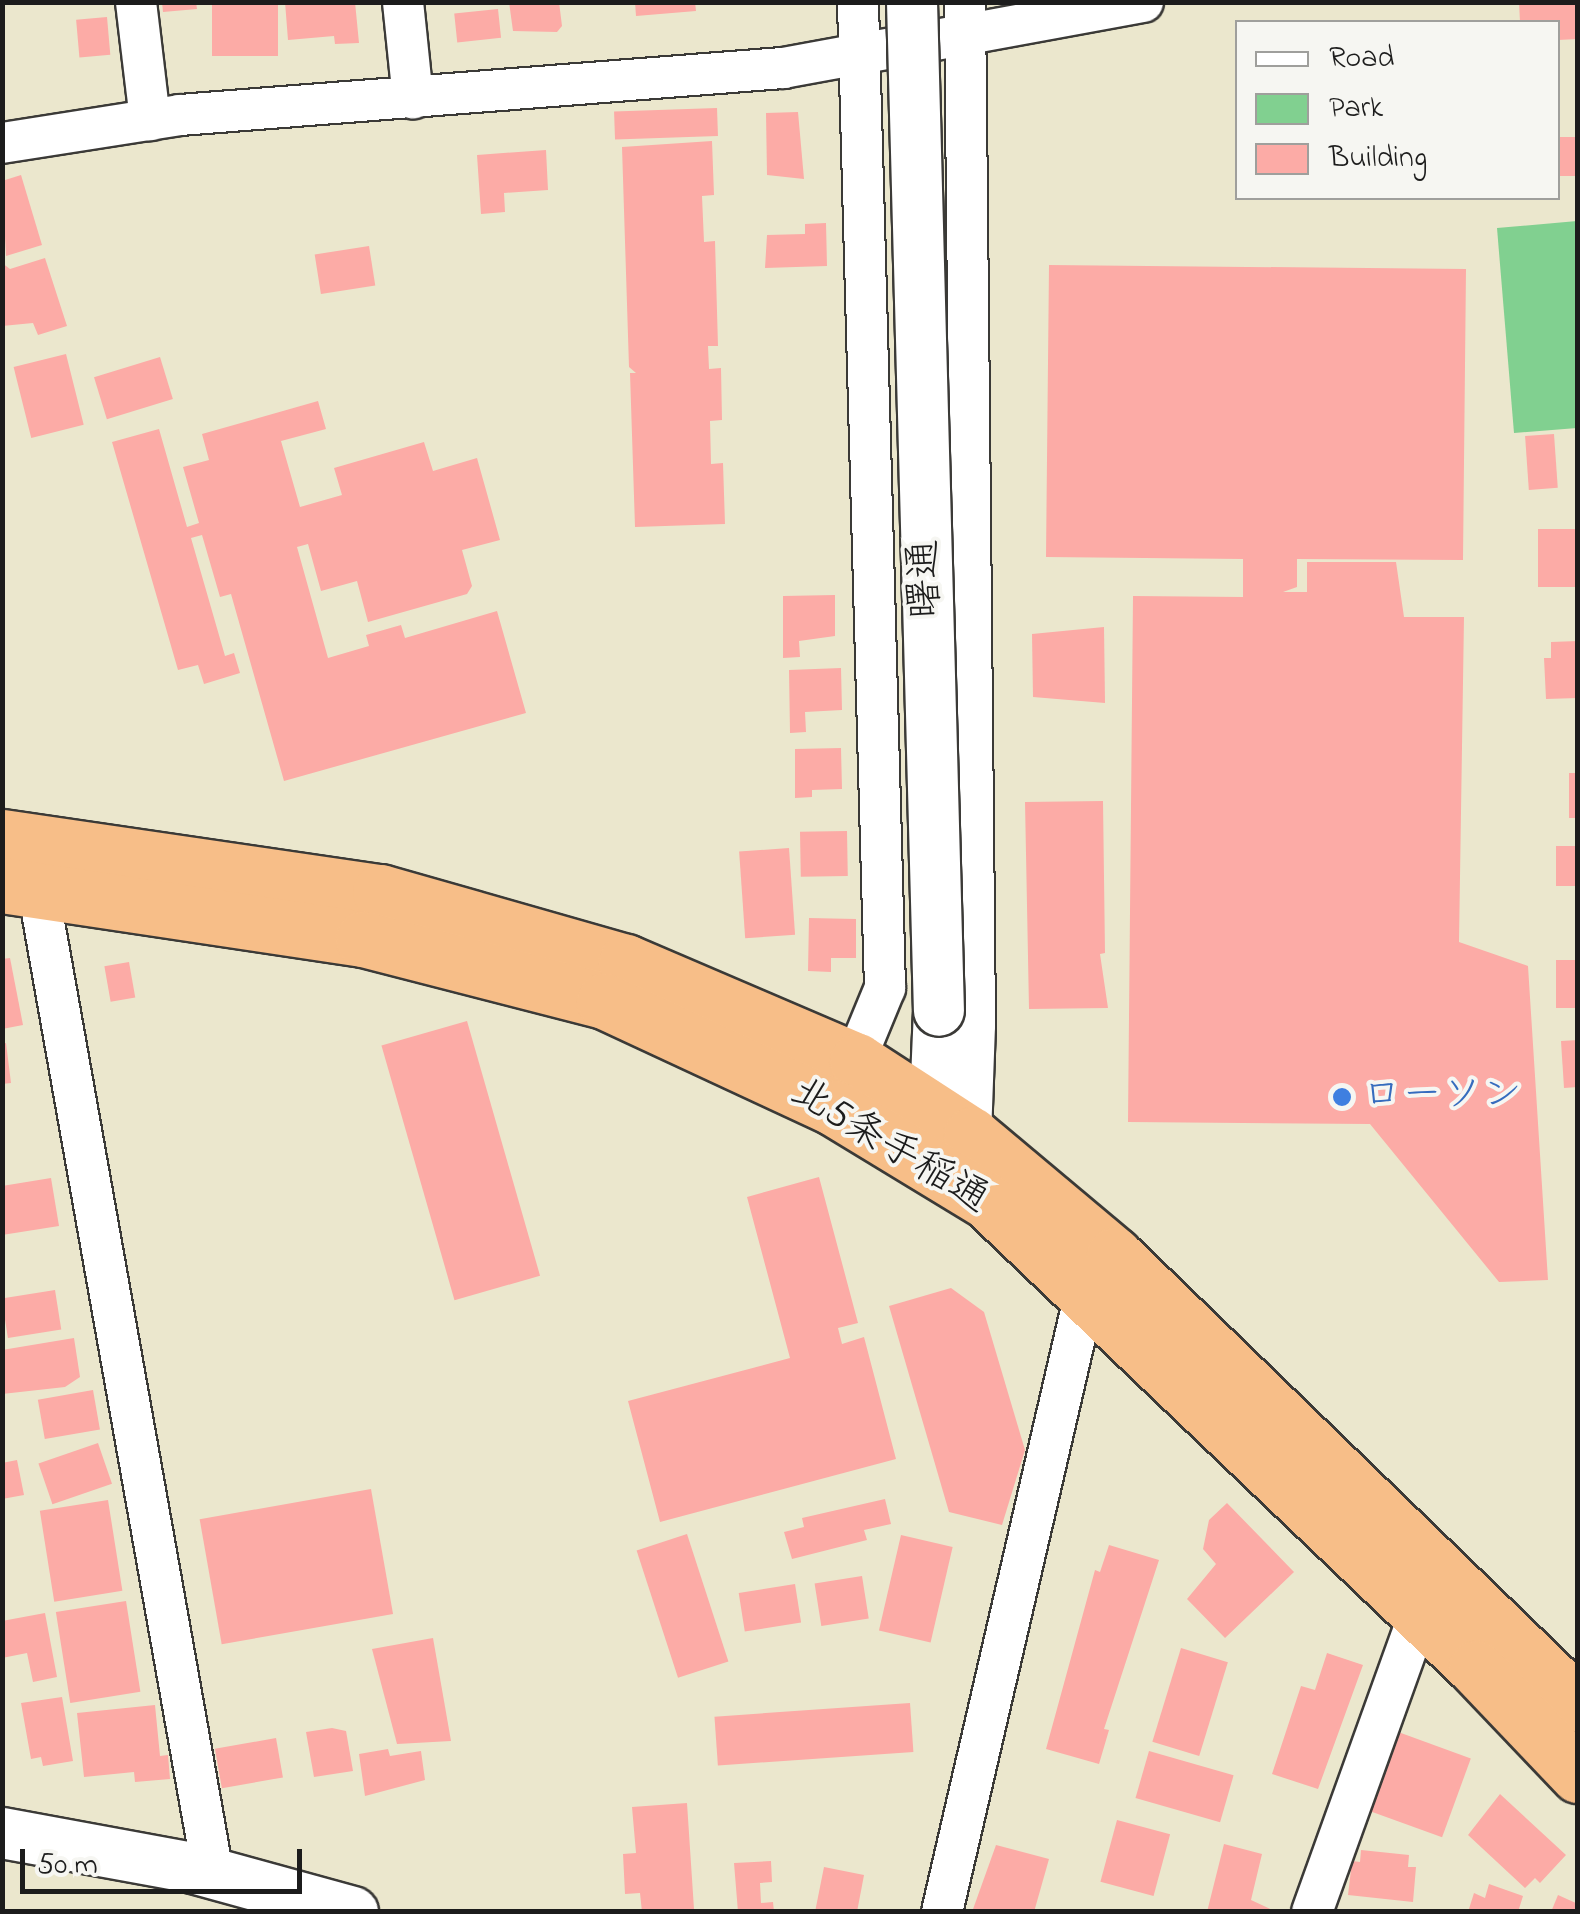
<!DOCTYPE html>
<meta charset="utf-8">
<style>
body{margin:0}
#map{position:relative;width:1580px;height:1914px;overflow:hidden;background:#ebe7cd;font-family:"Indie Flower","Klee One",sans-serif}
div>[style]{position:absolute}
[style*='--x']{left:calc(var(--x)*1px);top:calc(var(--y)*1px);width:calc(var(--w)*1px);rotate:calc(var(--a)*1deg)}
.green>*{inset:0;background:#81d090}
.building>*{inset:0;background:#fcaba6;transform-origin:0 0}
.roads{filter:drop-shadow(2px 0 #3b3a37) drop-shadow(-2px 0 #3b3a37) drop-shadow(0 2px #3b3a37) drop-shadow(0 -2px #3b3a37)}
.minor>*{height:40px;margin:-20px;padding:0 20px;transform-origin:20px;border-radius:20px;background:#fff}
.tertiary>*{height:50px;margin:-25px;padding:0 25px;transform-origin:25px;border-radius:25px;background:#fff}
.trunk>*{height:55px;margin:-27.5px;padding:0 27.5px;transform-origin:27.5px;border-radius:27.5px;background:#f7be88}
.bridges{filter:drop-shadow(2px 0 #3b3a37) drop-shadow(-2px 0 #3b3a37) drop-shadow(0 2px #3b3a37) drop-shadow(0 -2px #3b3a37)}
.tertiary-bridge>*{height:50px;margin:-25px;padding:0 25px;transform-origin:25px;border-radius:25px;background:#fff}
.dots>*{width:28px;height:28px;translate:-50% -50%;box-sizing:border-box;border:5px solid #f6f6f2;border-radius:50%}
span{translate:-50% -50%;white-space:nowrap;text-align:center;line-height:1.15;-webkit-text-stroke:8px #f6f6f2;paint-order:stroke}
.street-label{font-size:40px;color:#1c1c1c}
.shop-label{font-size:40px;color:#366cbe}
.left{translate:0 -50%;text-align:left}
.frame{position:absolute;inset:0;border:5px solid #1c1c1c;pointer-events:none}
.legend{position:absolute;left:1235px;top:20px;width:325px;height:180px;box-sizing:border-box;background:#f6f6f2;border:2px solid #9f9f9c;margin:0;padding:12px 18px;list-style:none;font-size:30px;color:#1c1c1c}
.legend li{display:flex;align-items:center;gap:20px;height:50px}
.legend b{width:50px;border:2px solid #9f9f9c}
.scale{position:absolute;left:20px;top:1849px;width:282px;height:45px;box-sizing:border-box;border:5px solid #1c1c1c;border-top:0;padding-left:12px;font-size:30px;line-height:35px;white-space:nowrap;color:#1c1c1c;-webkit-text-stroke:8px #f6f6f2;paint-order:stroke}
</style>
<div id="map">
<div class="green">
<div style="clip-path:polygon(1577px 221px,1577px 428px,1514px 433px,1497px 228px)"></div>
</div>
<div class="building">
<div style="clip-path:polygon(162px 2px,196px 2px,197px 9px,163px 12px)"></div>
<div style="left:212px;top:2px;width:66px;height:54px"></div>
<div style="clip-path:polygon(285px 2px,355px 2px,359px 43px,335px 44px,334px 36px,288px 40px)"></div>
<div style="clip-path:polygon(509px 2px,559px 2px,562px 26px,557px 32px,513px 31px)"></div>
<div style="clip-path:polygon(635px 2px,695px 2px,696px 11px,636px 16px)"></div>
<div style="clip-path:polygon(1519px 2px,1578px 2px,1578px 39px,1558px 40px,1558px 22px,1520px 22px)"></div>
<div style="left:498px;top:9px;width:29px;height:44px;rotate:84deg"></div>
<div style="left:107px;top:17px;width:38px;height:31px;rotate:85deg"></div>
<div style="left:717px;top:108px;width:28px;height:103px;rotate:88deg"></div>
<div style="clip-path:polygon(798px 112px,804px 179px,767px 175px,766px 113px)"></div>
<div style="left:1578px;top:137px;width:39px;height:20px;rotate:90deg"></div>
<div style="clip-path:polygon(712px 141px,714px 195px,702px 196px,704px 242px,715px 241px,718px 346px,708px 346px,709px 369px,721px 368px,722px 420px,710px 421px,711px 464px,723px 463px,725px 524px,635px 527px,630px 373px,636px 373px,629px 367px,622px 147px)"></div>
<div style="clip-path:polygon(546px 150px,548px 190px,504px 193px,505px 212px,481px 214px,477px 155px)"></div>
<div style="clip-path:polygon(21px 175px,42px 245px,6px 256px,2px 181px)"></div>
<div style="clip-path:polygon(826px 223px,827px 266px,765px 268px,767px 235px,805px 234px,805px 224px)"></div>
<div style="left:369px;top:246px;width:40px;height:55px;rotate:81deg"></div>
<div style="clip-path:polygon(45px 258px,67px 326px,38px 335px,33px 323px,2px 326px,2px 263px,10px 269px)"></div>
<div style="clip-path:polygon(1049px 265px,1466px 269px,1463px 560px,1297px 559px,1297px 587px,1283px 592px,1307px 592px,1307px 562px,1396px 562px,1404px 617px,1464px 617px,1459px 942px,1528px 966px,1548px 1280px,1499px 1282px,1370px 1124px,1128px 1122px,1133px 596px,1243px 597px,1243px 559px,1046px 557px)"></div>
<div style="left:66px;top:354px;width:73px;height:54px;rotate:76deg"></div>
<div style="left:160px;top:357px;width:44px;height:69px;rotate:73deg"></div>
<div style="clip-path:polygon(318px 401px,326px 429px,281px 441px,300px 507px,342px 495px,334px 468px,424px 442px,433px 471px,477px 458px,500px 540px,462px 550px,472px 586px,467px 594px,368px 622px,357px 581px,321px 591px,308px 544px,297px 547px,328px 658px,369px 646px,366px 635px,401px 625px,405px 638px,497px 611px,526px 713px,284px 781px,231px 594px,220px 597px,202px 535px,191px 538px,225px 656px,234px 653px,240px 673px,204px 684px,198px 665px,178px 670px,112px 442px,159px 429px,187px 527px,199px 523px,183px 467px,209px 460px,202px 434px)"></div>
<div style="left:1554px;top:434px;width:54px;height:29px;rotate:86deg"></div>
<div style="left:1578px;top:529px;width:58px;height:40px;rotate:90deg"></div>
<div style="clip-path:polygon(835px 595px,835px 636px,799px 641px,800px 657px,783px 658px,783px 596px)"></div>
<div style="clip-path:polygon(1104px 627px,1105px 703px,1033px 697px,1032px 634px)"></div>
<div style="clip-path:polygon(1578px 641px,1578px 698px,1546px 699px,1544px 658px,1551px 658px,1551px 642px)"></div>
<div style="clip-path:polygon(841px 668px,842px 710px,805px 712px,806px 732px,790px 733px,789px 670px)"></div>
<div style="clip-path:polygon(841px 748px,842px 789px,812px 790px,812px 797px,795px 798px,795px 749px)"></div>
<div style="left:1578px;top:773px;width:45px;height:9px;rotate:90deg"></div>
<div style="clip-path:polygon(1103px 801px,1105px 953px,1100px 954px,1108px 1008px,1029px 1009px,1025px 802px)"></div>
<div style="left:847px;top:831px;width:45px;height:47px;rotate:89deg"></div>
<div style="left:1556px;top:846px;width:22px;height:40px"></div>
<div style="left:789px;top:848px;width:87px;height:50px;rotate:86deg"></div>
<div style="clip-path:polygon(809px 918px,856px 919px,856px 958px,831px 958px,831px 972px,808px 971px)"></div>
<div style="clip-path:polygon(10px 958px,23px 1025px,2px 1029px,2px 959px)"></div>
<div style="left:1578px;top:960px;width:48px;height:22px;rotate:90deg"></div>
<div style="left:129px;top:962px;width:36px;height:25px;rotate:80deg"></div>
<div style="left:467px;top:1021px;width:265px;height:89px;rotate:74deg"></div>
<div style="clip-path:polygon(1578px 1040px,1578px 1087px,1564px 1088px,1561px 1041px)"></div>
<div style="clip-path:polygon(6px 1043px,11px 1083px,2px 1084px,2px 1044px)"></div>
<div style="clip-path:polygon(819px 1177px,858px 1323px,838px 1328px,842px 1344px,864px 1337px,896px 1459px,660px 1522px,628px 1401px,790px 1358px,747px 1197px)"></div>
<div style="clip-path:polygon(51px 1178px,59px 1226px,2px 1235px,2px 1186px)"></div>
<div style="clip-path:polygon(951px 1288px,984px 1312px,1025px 1450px,1002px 1525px,949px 1512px,889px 1306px)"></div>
<div style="left:55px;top:1290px;width:40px;height:54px;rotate:81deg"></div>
<div style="clip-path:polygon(74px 1338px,80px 1377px,65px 1387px,2px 1394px,2px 1350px)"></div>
<div style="left:93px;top:1390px;width:40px;height:56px;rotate:80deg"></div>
<div style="left:98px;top:1443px;width:43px;height:63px;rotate:71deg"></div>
<div style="clip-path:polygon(17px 1460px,24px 1495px,2px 1499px,2px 1463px)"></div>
<div style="left:371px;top:1489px;width:127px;height:174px;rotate:80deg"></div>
<div style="clip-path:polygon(885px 1499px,891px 1524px,864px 1530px,867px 1540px,792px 1559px,784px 1532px,804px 1527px,802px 1518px)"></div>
<div style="left:108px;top:1500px;width:92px;height:69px;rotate:81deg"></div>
<div style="clip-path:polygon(1227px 1503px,1294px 1572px,1225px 1638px,1187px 1599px,1216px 1564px,1203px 1549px,1209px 1520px)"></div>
<div style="left:687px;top:1534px;width:134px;height:53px;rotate:72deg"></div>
<div style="left:901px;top:1535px;width:53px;height:98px;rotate:13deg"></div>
<div style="clip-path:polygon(1109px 1545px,1159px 1560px,1104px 1729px,1109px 1730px,1099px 1764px,1046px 1749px,1095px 1570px,1100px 1572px)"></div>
<div style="left:862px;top:1576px;width:43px;height:48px;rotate:81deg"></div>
<div style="left:795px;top:1584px;width:39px;height:57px;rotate:81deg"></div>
<div style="left:126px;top:1601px;width:92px;height:71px;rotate:81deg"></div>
<div style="clip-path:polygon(45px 1613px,57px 1677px,33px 1682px,27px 1653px,2px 1658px,2px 1621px)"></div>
<div style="clip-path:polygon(433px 1638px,451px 1741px,397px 1744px,372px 1649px)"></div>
<div style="left:1181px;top:1648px;width:49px;height:98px;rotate:17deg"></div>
<div style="clip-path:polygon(1327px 1653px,1363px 1665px,1318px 1789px,1272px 1774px,1301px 1686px,1315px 1690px)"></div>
<div style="clip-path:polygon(62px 1697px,73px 1761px,43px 1766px,41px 1757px,31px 1759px,21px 1703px)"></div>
<div style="left:910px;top:1703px;width:49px;height:196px;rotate:86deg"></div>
<div style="clip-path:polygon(155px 1705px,160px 1756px,168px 1755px,170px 1779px,135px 1782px,134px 1772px,84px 1777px,77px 1713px)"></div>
<div style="clip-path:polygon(332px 1728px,346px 1731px,353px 1771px,314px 1777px,306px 1732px)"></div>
<div style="left:1390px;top:1729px;width:86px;height:84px;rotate:20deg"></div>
<div style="left:276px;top:1738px;width:40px;height:62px;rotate:80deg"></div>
<div style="clip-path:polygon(388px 1749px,390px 1756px,421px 1751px,425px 1780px,365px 1796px,359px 1754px)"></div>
<div style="left:1149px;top:1751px;width:88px;height:49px;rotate:16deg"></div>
<div style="clip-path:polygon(1500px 1794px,1566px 1855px,1540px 1883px,1535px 1878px,1525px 1888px,1468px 1835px)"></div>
<div style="clip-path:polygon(687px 1803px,694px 1909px,642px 1912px,640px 1893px,625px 1894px,623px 1854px,636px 1853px,632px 1807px)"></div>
<div style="left:1117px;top:1820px;width:55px;height:64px;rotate:15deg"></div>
<div style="clip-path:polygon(1224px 1844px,1262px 1854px,1251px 1900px,1277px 1912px,1207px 1912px)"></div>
<div style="clip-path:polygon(996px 1845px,1049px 1859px,1034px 1912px,972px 1912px)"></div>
<div style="clip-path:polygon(1361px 1850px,1409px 1855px,1408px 1867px,1416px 1867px,1413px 1902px,1348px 1895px,1352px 1861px,1360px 1862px)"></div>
<div style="clip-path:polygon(771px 1861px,772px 1882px,760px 1883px,761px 1903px,773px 1902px,774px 1912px,738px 1912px,734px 1863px)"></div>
<div style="clip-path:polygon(824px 1867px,864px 1875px,857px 1912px,815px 1912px)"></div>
<div style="clip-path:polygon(1489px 1884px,1523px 1896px,1518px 1912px,1468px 1912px,1474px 1893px,1485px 1898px)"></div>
<div style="clip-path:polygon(1558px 1895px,1578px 1904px,1578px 1912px,1551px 1912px)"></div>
</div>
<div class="roads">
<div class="minor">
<div style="--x:136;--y:2;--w:119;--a:83.2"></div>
<div style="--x:403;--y:2;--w:97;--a:84.1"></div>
<div style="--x:2;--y:143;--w:180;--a:-8.9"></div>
<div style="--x:180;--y:115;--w:605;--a:-4.46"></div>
<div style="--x:783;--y:68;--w:366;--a:-10.4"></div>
<div style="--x:38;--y:889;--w:999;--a:79.92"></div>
<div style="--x:845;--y:1085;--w:105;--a:-67.6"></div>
<div style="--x:885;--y:988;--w:986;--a:-91.57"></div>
<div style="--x:959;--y:1155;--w:23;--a:-59"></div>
<div style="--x:971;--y:1135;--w:110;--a:-87.9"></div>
<div style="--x:975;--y:1025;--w:1023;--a:-90.56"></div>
<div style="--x:942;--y:1912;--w:630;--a:-76.98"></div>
<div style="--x:1312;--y:1912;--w:317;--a:-70.2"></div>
</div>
<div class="tertiary">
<div style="--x:905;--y:1139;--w:68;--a:-62.7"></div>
<div style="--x:936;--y:1079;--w:68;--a:-87.5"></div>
<div style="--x:2;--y:1833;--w:194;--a:10.4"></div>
<div style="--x:193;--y:1868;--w:166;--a:15.4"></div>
</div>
<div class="trunk">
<div style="--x:2;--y:837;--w:382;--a:8.3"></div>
<div style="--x:380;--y:892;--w:256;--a:15.9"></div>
<div style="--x:626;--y:962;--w:251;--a:23.2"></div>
<div style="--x:857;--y:1061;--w:136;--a:33"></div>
<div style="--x:971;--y:1135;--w:187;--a:40"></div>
<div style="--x:1114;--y:1255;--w:646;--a:44.06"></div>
<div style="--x:2;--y:885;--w:365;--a:8.5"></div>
<div style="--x:363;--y:939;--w:249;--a:14.4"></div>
<div style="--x:604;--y:1001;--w:254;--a:24.9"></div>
<div style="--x:834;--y:1108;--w:179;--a:31.3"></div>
<div style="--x:987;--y:1201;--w:676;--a:43.68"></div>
<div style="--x:1476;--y:1668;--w:148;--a:46.4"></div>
</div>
</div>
<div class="bridges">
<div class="tertiary-bridge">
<div style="--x:912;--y:2;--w:1009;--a:88.47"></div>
</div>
</div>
<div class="dots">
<div style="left:1342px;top:1097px;background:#3f7fe0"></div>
</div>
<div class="street-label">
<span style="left:927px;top:579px;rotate:-92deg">曙通</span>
<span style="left:889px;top:1147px;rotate:31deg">北5条手稲通</span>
</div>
<div class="shop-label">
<span class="left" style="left:1362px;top:1097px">ローソン</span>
</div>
<div class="frame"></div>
<ul class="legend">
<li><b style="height:12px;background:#fff"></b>Road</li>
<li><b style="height:28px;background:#81d090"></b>Park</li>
<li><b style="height:28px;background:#fcaba6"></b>Building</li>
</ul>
<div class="scale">50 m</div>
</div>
